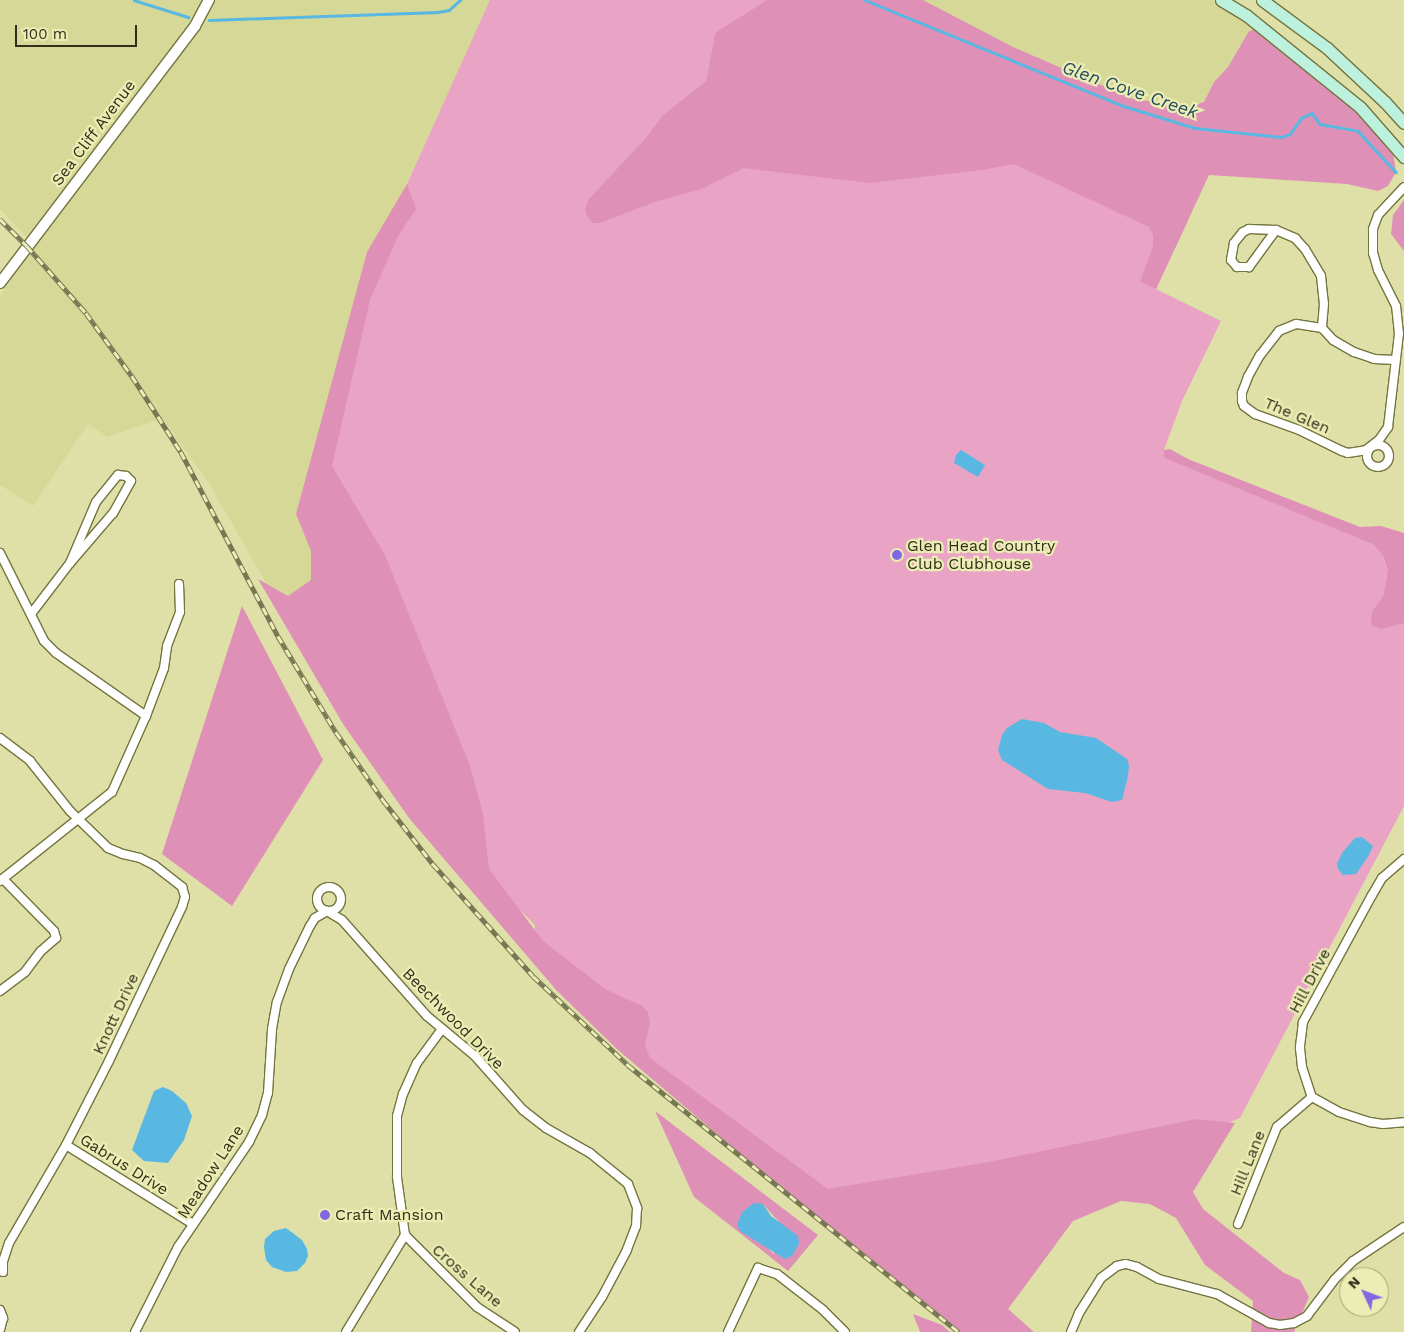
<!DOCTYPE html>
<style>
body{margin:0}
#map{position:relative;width:1404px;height:1332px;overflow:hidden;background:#dfe0a7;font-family:"Work Sans",sans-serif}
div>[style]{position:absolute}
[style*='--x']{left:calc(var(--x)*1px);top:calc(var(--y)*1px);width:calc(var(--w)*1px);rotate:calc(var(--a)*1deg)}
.built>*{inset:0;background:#d6d897}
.green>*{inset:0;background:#e9a3c4}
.forest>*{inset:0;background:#df90b7}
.water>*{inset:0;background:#59b8e1}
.stream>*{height:2.5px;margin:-1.25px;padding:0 1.25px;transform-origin:1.25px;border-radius:1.25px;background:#59b8e1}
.roads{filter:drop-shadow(1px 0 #74743f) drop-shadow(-1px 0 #74743f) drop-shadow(0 1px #74743f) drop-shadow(0 -1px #74743f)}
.street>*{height:8px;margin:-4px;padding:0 4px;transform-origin:4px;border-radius:4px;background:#fff}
.street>.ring{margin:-4px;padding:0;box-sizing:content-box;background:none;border:8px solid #fff;border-radius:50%}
.secondary>*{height:10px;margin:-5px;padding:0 5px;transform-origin:5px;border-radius:5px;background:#fff}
.primary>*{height:11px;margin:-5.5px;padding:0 5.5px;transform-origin:5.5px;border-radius:5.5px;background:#bcf1dd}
.rail>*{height:4.5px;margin-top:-2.25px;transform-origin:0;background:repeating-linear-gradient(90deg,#ecedb4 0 8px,#777853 0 16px);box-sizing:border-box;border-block:1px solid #777853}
.dots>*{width:14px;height:14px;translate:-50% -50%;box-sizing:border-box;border:2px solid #ecedb4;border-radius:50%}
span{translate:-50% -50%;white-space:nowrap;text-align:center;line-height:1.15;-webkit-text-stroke:4.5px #ecedb4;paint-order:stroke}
.street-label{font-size:16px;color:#2f3019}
.poi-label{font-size:16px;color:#2f3019}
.left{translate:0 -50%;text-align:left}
.water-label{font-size:18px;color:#254d5f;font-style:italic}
.north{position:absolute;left:1339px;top:1267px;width:50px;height:50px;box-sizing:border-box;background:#ecedb4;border:1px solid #a0a176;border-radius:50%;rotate:313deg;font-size:14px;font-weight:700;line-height:20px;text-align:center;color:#2f3019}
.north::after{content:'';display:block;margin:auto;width:18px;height:22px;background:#8067e3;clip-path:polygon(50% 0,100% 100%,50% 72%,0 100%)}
.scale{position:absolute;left:15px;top:25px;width:122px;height:22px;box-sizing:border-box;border:2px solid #2f3019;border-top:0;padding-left:6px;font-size:15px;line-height:18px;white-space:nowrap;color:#2f3019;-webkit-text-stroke:4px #ecedb4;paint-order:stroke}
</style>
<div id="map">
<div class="built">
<div style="clip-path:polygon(0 0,491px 0,384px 233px,351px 577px,292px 628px,210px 485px,162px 418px,108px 437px,88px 424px,33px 506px,0 485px,0 296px,33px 244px,0 209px)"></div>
<div style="clip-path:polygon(923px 0,1224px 0,1263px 32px,1249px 31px,1228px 67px,1214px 82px,1204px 102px,1189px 106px,1133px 99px,1013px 47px)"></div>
</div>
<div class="green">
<div style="clip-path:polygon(490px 0,778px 0,715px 33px,706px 81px,663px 115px,643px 141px,745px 152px,1008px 144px,1188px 221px,1156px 289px,1221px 321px,1182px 401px,1164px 450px,1163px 456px,1374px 545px,1383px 556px,1388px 570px,1383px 596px,1372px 611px,1404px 623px,1404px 806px,1240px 1118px,1204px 1133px,819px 1205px,533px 960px,535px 925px,481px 871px,325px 466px,370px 300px,407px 184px)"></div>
</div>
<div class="forest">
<div style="clip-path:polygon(767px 0,923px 0,1013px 47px,1133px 99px,1189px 106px,1204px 102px,1214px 82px,1228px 67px,1249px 31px,1256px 29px,1359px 109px,1393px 152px,1396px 172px,1388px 186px,1378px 191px,1347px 184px,1209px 175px,1156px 289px,1140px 282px,1153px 246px,1153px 235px,1149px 227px,1014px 164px,982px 170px,869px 183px,744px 168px,701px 189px,655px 202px,600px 223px,593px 223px,586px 214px,585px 209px,589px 199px,643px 141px,663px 115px,706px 81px,715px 33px)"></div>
<div style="clip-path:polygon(407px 184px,416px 209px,398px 236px,370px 300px,332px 466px,385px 555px,470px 766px,483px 814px,489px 869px,543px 941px,605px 989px,642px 1006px,648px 1012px,650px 1022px,645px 1045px,650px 1058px,828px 1189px,989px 1162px,1196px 1119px,1235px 1123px,1193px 1192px,1203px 1209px,1284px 1273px,1300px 1280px,1309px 1297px,1294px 1332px,1251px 1332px,1253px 1301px,1205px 1265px,1176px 1218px,1150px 1204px,1121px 1201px,1073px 1221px,1008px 1309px,1034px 1332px,959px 1332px,790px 1196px,618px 1050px,557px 991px,409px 818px,343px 724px,258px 579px,288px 596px,311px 580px,311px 551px,296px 514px,367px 252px)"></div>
<div style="clip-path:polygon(1404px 200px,1404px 251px,1391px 234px,1393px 215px)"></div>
<div style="clip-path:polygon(1170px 449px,1188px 459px,1360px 527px,1381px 526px,1404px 533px,1404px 623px,1381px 629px,1371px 625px,1372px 611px,1383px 596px,1388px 570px,1383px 556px,1374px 545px,1168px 459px,1163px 456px,1164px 450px)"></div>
<div style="clip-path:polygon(242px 606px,323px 760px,232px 906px,162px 854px)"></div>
<div style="clip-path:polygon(evenodd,655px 1111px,818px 1235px,788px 1271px,694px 1197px,655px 1111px,763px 1204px,779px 1222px,774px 1254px,767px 1247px,763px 1204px)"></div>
<div style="clip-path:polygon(913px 1314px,942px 1325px,950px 1332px,920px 1332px)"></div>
</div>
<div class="water">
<div style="clip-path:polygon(961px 450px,985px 465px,978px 477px,954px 463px,956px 455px)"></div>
<div style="clip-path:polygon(1022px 719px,1044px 723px,1060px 732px,1096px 738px,1127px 759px,1129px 765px,1128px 776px,1122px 800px,1112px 802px,1085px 793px,1048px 789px,1002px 760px,998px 750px,1002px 735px,1007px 728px)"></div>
<div style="clip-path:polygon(1362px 837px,1373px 846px,1369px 855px,1356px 874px,1343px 875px,1338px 869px,1337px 864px,1342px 853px,1355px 838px)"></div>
<div style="clip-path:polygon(163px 1087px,172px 1091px,186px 1103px,192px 1116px,184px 1140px,168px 1163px,144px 1161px,132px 1150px,154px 1091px)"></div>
<div style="clip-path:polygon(754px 1203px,763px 1204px,771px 1216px,798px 1236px,799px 1244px,792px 1256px,785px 1259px,740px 1231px,737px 1225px,742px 1212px)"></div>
<div style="clip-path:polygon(286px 1228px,302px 1240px,307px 1249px,308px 1256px,305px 1263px,297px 1271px,286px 1272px,272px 1267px,266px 1260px,264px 1247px,265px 1239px,274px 1231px)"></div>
</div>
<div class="stream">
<div style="--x:134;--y:0;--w:57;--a:17.5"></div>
<div style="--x:865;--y:0;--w:280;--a:22.3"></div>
<div style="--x:1124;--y:106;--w:74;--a:17.2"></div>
<div style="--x:1195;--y:128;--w:86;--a:6"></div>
<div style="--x:1281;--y:137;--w:9;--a:-18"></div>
<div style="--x:1290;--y:134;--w:19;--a:-55"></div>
<div style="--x:1301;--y:118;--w:12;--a:-24"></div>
<div style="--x:1312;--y:113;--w:14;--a:54"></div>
<div style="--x:1320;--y:124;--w:39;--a:10"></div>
<div style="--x:1358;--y:131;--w:56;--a:47.2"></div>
<div style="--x:209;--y:20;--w:229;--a:-2"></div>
<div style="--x:438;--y:12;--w:11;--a:-10"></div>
<div style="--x:449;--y:10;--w:15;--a:-42"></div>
</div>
<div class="roads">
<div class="street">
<div style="--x:1276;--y:230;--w:46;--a:126.1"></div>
<div style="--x:1249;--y:267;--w:12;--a:180"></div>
<div style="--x:1237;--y:267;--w:9;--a:-131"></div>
<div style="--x:1231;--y:260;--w:17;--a:-80"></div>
<div style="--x:1234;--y:243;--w:14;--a:-51"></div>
<div style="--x:1243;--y:232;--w:7;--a:-27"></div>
<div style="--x:1249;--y:229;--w:27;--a:2"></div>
<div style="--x:1276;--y:230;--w:21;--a:23"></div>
<div style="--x:1295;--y:238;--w:15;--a:48"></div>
<div style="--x:1305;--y:249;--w:31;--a:59"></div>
<div style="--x:1321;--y:276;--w:28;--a:84"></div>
<div style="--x:1324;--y:304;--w:24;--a:95"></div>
<div style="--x:1322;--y:328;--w:26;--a:-171"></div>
<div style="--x:1296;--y:324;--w:18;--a:158"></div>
<div style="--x:1279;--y:331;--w:31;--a:128"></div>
<div style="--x:1260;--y:355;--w:25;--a:119"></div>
<div style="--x:1248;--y:377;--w:17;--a:111"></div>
<div style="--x:1242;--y:393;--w:8;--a:90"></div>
<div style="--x:1242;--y:401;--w:5;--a:68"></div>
<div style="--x:1244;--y:406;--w:14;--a:36"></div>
<div style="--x:1255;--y:414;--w:47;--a:20"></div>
<div style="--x:1299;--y:430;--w:48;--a:26"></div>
<div style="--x:1342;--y:451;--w:6;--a:18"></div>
<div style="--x:1348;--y:453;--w:18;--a:-9"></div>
<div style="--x:1366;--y:450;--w:16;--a:-38"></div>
<div style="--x:1379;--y:440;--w:16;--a:-55"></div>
<div style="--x:1388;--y:427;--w:94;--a:-83.3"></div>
<div style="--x:1399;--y:334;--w:28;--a:-96"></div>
<div style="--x:1396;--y:306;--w:40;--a:-116.6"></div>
<div style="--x:1378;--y:270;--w:18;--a:-106"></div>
<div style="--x:1373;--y:253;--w:24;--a:-90"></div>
<div style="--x:1373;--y:229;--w:15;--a:-70"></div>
<div style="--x:1378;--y:215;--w:38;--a:-47"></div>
<div style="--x:1322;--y:328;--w:16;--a:47"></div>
<div style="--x:1333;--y:340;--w:24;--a:30"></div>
<div style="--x:1354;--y:352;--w:21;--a:19"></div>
<div style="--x:1374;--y:359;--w:21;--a:3"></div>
<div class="ring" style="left:1367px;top:445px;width:14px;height:14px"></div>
<div style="--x:118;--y:475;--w:8;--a:7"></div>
<div style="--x:126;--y:476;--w:7;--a:45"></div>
<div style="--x:131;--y:481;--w:37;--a:119"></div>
<div style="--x:113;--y:513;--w:66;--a:130.7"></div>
<div style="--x:70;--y:563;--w:66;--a:-66.9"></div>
<div style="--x:96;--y:502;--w:35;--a:-51"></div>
<div style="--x:0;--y:553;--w:98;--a:63.4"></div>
<div style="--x:44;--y:641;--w:17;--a:45"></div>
<div style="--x:56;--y:653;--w:110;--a:35"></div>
<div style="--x:31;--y:614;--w:64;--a:-52.6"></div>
<div style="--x:0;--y:738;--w:38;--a:37"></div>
<div style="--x:30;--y:761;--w:64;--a:51.3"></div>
<div style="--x:70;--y:811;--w:53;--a:44.2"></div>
<div style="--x:108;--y:848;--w:16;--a:22"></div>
<div style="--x:123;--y:854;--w:17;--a:13"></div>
<div style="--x:140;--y:858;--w:16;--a:27"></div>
<div style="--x:154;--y:865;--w:36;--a:38"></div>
<div style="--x:182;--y:887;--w:10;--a:73"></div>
<div style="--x:185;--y:897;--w:10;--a:107"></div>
<div style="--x:182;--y:907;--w:170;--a:115.4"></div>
<div style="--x:109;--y:1061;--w:94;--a:117.1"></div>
<div style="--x:66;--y:1145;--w:113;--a:120.2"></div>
<div style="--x:9;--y:1243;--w:19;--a:108"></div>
<div style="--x:3;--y:1261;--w:11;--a:90"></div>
<div style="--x:1404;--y:859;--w:29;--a:139"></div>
<div style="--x:1382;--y:878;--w:20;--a:120"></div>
<div style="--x:1372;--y:895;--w:145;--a:118.5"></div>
<div style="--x:1303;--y:1022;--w:26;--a:97"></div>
<div style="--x:1300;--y:1048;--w:19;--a:84"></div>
<div style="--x:1302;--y:1067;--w:32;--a:72"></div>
<div style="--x:1312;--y:1097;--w:31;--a:29"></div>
<div style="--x:1339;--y:1112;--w:33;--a:18"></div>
<div style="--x:1370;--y:1122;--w:13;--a:9"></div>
<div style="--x:1383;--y:1124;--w:21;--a:-5"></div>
<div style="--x:0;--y:881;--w:143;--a:-38.5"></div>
<div style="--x:112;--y:792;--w:83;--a:-65.9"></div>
<div style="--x:146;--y:716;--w:51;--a:-69.4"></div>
<div style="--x:164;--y:668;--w:22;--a:-82"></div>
<div style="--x:167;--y:646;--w:36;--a:-69"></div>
<div style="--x:180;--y:612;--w:28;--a:-92"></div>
<div class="ring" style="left:317px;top:887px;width:16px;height:16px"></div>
<div style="--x:0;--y:991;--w:31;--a:-37"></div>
<div style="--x:25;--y:972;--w:26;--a:-53"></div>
<div style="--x:41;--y:951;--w:20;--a:-41"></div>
<div style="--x:56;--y:938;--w:7;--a:-106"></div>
<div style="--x:54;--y:931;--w:73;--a:-134.4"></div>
<div style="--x:66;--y:1145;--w:150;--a:31.9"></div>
<div style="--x:1238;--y:1224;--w:105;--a:-68.1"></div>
<div style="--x:1277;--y:1127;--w:46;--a:-40.6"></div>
<div style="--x:405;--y:1235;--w:102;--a:45"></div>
<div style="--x:477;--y:1307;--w:45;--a:33.3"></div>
<div style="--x:0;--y:1310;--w:9;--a:69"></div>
<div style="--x:3;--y:1318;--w:12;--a:104"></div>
<div style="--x:135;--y:1332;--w:95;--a:-63.2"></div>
<div style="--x:178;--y:1247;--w:127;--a:-55.9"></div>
<div style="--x:249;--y:1142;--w:30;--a:-64"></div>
<div style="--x:262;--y:1115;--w:23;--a:-75"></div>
<div style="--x:268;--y:1093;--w:64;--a:-86.4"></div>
<div style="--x:272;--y:1029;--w:27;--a:-80"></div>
<div style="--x:277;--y:1002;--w:35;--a:-70"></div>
<div style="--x:289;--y:969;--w:48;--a:-64"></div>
<div style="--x:310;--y:926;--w:9;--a:-58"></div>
<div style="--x:315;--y:918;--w:14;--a:-30"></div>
<div style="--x:327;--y:911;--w:17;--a:31"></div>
<div style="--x:342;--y:920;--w:128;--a:48.5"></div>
<div style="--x:427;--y:1016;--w:62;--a:39.8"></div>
<div style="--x:475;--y:1056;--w:72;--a:48.4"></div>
<div style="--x:523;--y:1110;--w:29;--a:38"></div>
<div style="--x:546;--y:1128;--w:51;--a:29.6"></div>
<div style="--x:590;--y:1153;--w:49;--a:39.2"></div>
<div style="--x:628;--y:1184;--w:26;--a:69"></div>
<div style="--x:637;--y:1208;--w:18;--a:93"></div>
<div style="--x:636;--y:1226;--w:26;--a:111"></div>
<div style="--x:627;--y:1250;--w:53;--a:118"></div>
<div style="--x:602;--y:1297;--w:42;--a:123.3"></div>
<div style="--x:346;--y:1332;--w:114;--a:-58.7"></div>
<div style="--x:405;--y:1235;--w:59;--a:-97.9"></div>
<div style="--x:397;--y:1177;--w:61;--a:-90"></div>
<div style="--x:397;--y:1116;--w:23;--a:-75"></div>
<div style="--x:403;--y:1094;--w:34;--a:-66"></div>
<div style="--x:417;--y:1063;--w:42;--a:-53.7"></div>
<div style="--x:728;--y:1332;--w:71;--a:-64.9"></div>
<div style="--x:758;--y:1268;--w:20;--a:18"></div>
<div style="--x:777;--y:1274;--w:58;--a:38"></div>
<div style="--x:823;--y:1310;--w:31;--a:45"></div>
<div style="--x:1071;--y:1332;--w:21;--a:-67"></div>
<div style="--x:1079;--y:1313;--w:41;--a:-57.8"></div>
<div style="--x:1101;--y:1278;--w:20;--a:-37"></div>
<div style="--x:1117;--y:1266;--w:9;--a:-13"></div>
<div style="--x:1126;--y:1264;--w:11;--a:15"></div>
<div style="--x:1137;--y:1267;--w:25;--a:29"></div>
<div style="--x:1159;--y:1279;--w:60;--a:14.5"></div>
<div style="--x:1217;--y:1294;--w:60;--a:29.1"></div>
<div style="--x:1269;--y:1323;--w:11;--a:10"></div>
<div style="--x:1280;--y:1325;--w:14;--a:-8"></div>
<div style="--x:1294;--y:1323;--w:15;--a:-28"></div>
<div style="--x:1307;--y:1316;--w:46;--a:-52.9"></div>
<div style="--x:1335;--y:1279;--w:25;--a:-45"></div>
<div style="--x:1353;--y:1261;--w:61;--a:-33.7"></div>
</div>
<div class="secondary">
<div style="--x:0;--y:283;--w:323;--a:-52.8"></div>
<div style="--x:195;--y:26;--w:30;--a:-62"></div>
</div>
<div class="primary">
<div style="--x:1221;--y:0;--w:29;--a:31"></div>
<div style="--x:1246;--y:15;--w:146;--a:38.9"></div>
<div style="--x:1360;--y:107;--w:67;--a:48.7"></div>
<div style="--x:1262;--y:0;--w:81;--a:36.4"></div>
<div style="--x:1327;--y:48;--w:79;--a:43"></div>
<div style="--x:1385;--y:102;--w:28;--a:48"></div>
</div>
</div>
<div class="rail">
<div style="--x:0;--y:219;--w:38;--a:45"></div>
<div style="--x:27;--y:246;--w:89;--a:48.6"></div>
<div style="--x:86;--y:313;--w:78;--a:53.9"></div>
<div style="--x:132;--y:376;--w:90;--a:57.2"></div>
<div style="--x:181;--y:452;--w:208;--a:62.2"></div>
<div style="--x:278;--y:636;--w:112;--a:58.9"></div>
<div style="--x:336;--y:732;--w:83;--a:55.3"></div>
<div style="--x:383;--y:800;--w:81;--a:52"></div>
<div style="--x:433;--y:864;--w:150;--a:48.2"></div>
<div style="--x:533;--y:976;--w:130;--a:43.1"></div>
<div style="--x:628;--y:1065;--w:425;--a:38.9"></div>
</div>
<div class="dots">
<div style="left:897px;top:555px;background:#8067e3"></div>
<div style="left:325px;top:1215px;background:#8067e3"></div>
</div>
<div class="street-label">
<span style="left:94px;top:133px;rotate:-53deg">Sea Cliff Avenue</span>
<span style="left:1297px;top:416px;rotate:23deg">The Glen</span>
<span style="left:1310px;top:981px;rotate:-62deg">Hill Drive</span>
<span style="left:116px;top:1014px;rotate:-65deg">Knott Drive</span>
<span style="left:453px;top:1019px;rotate:45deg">Beechwood Drive</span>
<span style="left:1248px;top:1163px;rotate:-68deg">Hill Lane</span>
<span style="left:124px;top:1165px;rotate:32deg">Gabrus Drive</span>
<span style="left:211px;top:1172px;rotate:-57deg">Meadow Lane</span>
<span style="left:467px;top:1276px;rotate:41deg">Cross Lane</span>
</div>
<div class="poi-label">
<span class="left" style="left:907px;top:555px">Glen Head Country<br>Club Clubhouse</span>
<span class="left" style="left:335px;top:1215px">Craft Mansion</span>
</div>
<div class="water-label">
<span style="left:1130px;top:90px;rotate:19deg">Glen Cove Creek</span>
</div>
<div class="north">N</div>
<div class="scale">100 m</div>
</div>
